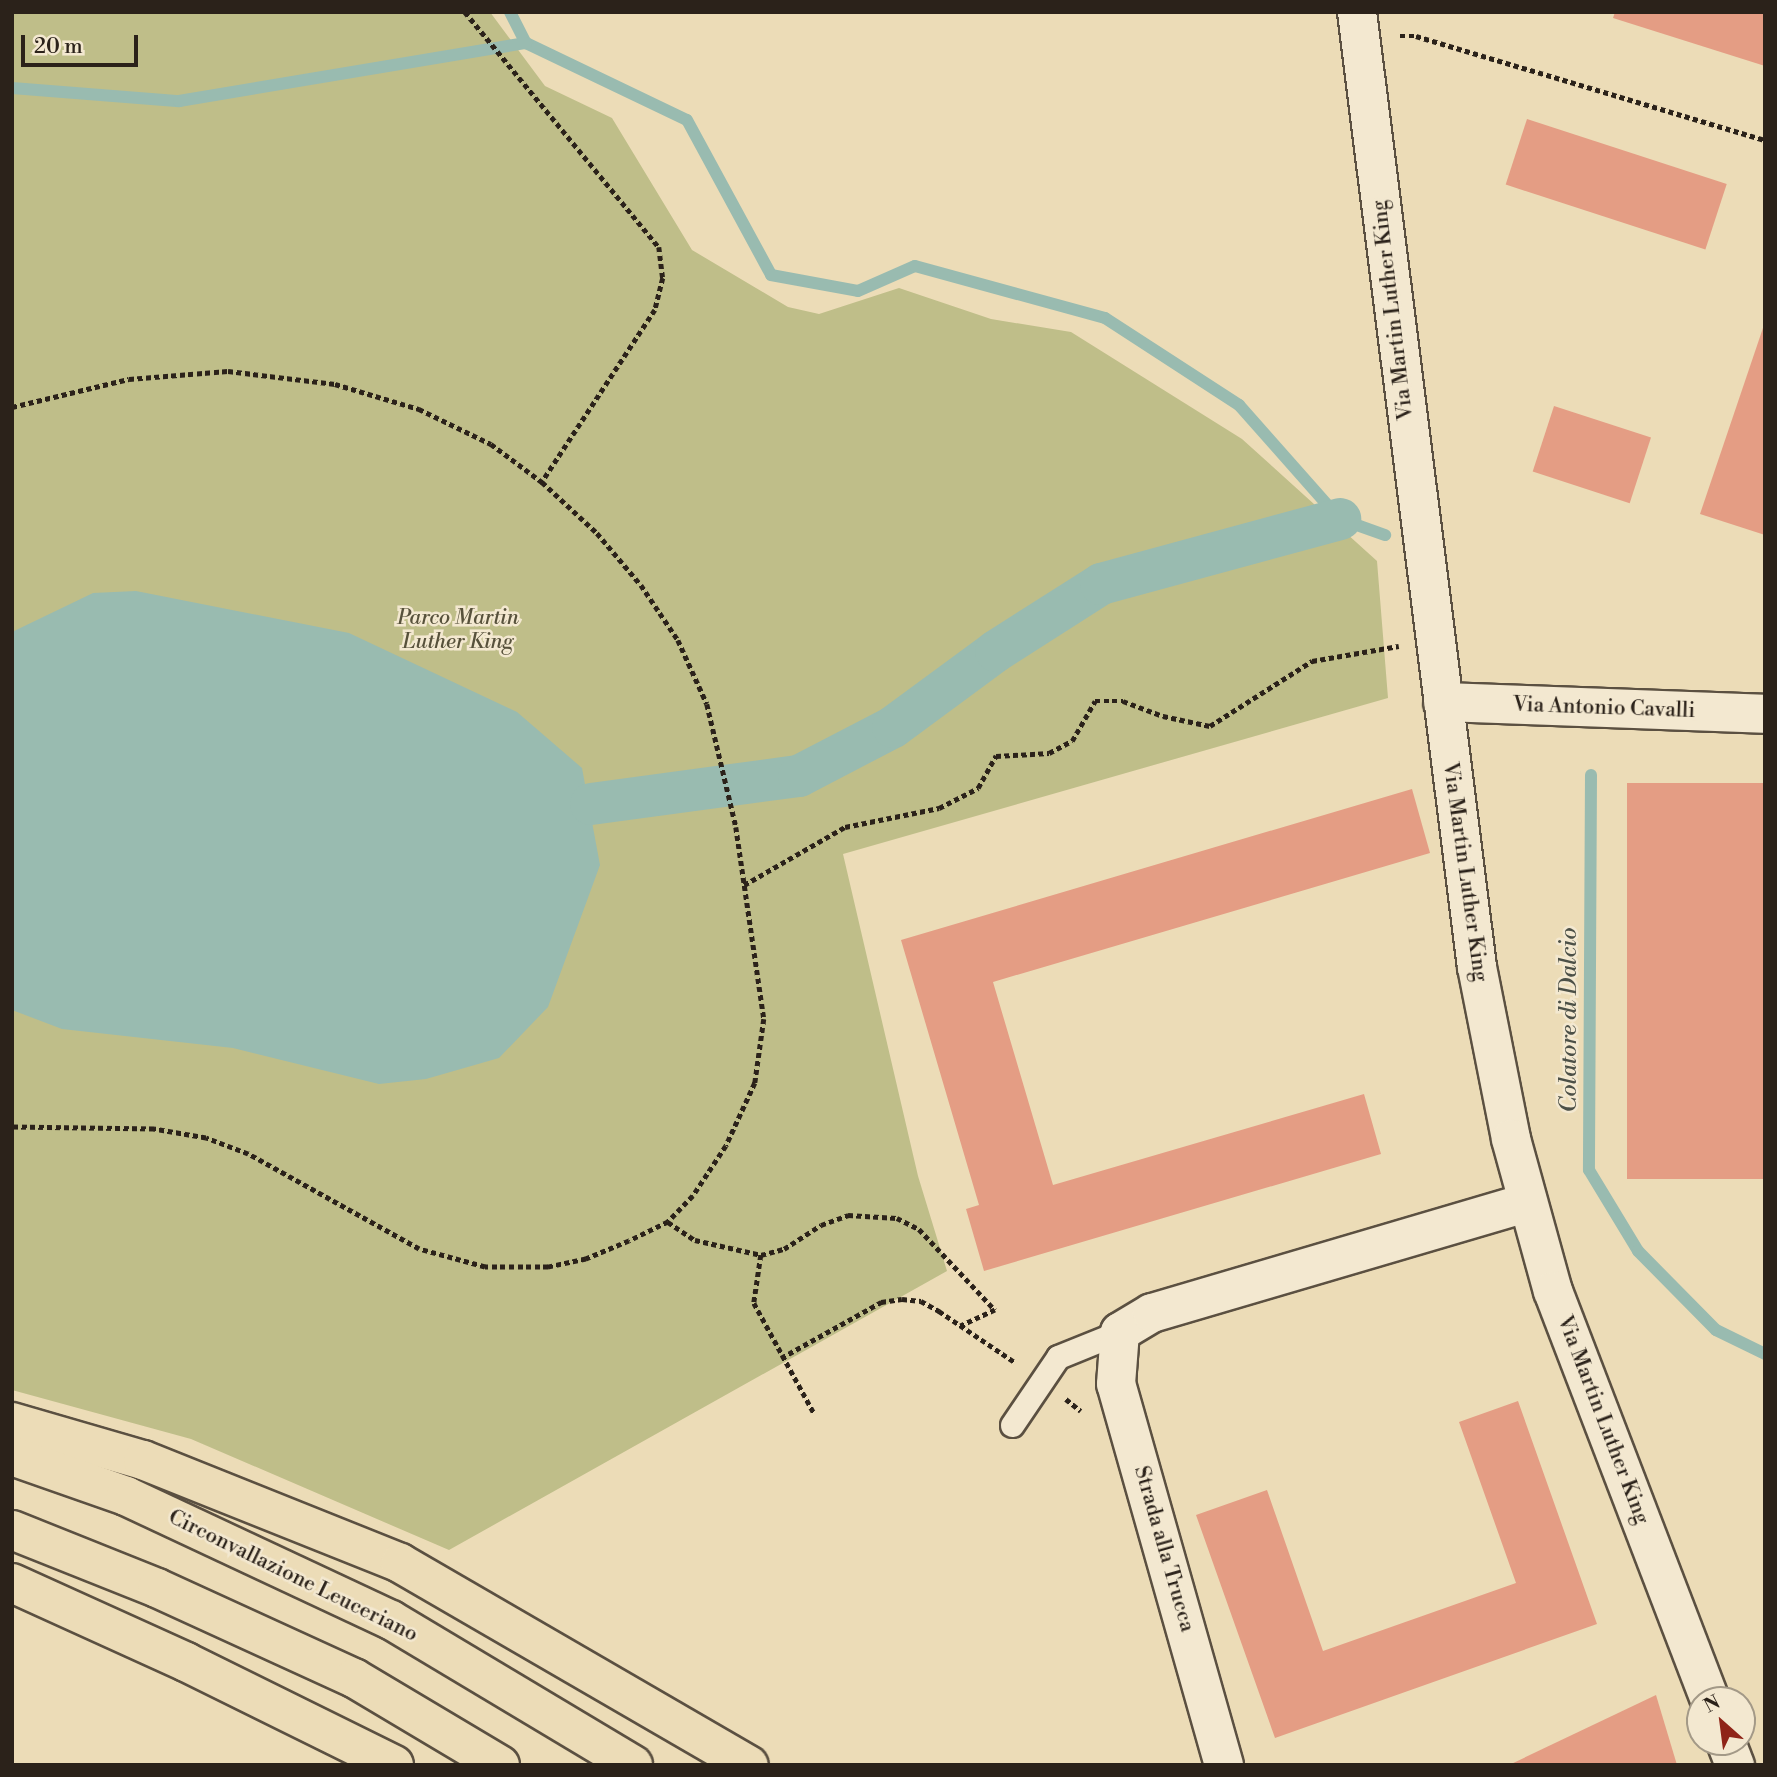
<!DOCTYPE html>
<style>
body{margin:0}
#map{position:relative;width:1777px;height:1777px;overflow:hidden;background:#ecdcb7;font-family:"Libre Bodoni",serif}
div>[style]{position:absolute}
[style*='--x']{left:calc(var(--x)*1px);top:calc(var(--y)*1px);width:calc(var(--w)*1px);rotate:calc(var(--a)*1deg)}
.green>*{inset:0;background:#bfbe89}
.water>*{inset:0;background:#99bbb0}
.stream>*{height:12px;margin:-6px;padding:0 6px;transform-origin:6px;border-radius:6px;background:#99bbb0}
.canal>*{height:42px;margin:-21px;padding:0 21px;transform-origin:21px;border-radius:21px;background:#99bbb0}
.building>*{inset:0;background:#e49d84;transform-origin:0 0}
.path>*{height:4.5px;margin-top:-2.25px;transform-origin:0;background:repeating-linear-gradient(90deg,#2b221a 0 5px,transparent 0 8.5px)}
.roads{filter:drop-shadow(2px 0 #5b5041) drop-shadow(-2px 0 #5b5041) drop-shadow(0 2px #5b5041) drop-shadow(0 -2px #5b5041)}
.lane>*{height:23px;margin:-11.5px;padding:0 11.5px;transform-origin:11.5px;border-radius:11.5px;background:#f3e8d0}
.street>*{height:38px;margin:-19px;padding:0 19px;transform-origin:19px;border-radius:19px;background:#f3e8d0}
.secondary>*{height:38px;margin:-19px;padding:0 19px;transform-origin:19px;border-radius:19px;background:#f3e8d0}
.highway>*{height:38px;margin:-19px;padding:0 19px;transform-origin:19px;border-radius:19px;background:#ecdcb7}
span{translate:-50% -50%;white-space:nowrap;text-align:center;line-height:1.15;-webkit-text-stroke:5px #f3e8d0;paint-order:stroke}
.street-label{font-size:21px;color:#2b221a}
.park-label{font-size:21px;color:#57513b;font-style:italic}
.water-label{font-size:23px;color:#4c5047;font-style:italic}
.frame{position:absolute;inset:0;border:14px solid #2b221a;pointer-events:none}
.north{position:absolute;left:1686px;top:1686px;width:70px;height:70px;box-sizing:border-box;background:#f3e8d0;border:2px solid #a39987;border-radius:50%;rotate:332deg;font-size:19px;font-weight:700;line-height:28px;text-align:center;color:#2b221a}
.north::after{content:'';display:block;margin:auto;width:24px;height:32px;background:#8f2418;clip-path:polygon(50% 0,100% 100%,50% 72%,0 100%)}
.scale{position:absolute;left:21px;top:35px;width:117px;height:32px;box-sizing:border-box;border:4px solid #2b221a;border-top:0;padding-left:9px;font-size:21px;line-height:24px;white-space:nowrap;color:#2b221a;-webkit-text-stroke:5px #f3e8d0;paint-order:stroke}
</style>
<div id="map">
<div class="green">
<div style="clip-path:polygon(12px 12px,490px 12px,545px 86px,612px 118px,692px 250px,788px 307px,819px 314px,899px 288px,991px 319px,1071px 332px,1242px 439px,1377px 561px,1388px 698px,843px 854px,918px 1176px,947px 1271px,449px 1550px,191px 1439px,12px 1390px)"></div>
</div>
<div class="water">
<div style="clip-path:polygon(136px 591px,349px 633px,517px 712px,582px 768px,600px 865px,548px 1007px,499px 1058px,426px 1079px,379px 1084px,233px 1048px,62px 1029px,12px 1010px,12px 632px,93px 593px)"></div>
</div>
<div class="stream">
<div style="--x:510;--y:12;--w:35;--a:63"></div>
<div style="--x:526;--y:43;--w:178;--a:25.6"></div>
<div style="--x:687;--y:120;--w:176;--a:61.5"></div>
<div style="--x:771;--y:275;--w:88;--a:10.4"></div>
<div style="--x:858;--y:291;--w:62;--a:-23.7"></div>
<div style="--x:915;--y:266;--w:197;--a:15.3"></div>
<div style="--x:1105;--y:318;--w:160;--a:33"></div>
<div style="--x:1239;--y:405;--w:152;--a:48.5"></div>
<div style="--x:1340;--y:519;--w:48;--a:19.6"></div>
<div style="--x:12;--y:88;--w:168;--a:4.5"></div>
<div style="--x:179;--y:101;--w:352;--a:-9.5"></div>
<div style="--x:1591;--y:775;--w:395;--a:90.3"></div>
<div style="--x:1589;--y:1170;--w:95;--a:58.8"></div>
<div style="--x:1638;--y:1251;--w:111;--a:45.4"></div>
<div style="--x:1716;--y:1330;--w:55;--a:26.1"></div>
</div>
<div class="canal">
<div style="--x:591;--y:804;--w:210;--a:-7.7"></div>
<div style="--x:799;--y:776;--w:106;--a:-27.5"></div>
<div style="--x:893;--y:727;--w:128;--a:-36.4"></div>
<div style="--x:996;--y:651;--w:125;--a:-32.5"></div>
<div style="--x:1101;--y:584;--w:248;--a:-15.2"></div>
</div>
<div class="building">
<div style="clip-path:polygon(1615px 12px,1765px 12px,1765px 66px,1613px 18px)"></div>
<div style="left:1527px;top:119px;width:210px;height:69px;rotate:18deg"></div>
<div style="clip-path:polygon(1765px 322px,1765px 535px,1700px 514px)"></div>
<div style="left:1554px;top:406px;width:102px;height:69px;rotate:18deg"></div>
<div style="left:1627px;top:783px;width:138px;height:396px"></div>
<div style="clip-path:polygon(1412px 789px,1430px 853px,993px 982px,1053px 1185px,1364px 1094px,1381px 1154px,984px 1271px,966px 1209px,979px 1205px,901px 940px)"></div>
<div style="clip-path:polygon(1518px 1401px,1597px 1624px,1275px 1738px,1196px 1515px,1267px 1490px,1323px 1651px,1516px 1583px,1459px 1422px)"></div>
<div style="clip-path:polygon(1656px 1695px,1677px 1765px,1509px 1765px)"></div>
</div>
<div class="path">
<div style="--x:465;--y:12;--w:305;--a:50.5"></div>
<div style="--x:659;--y:247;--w:31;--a:83"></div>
<div style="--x:663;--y:278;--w:33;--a:104"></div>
<div style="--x:655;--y:310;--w:206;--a:123.3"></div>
<div style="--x:1400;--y:36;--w:16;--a:0"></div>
<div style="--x:1416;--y:36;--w:364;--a:16.6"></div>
<div style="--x:12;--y:407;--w:120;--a:-13.5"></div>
<div style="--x:129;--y:379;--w:99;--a:-4.6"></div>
<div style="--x:228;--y:371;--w:108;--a:6.9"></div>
<div style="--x:335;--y:384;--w:88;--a:16.6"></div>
<div style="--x:419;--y:409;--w:80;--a:25.9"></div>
<div style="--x:491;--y:444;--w:64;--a:36.7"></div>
<div style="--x:542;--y:482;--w:75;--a:42.8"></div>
<div style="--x:597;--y:533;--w:68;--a:49.8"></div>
<div style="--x:641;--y:585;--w:66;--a:56.1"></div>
<div style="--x:678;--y:640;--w:70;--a:65.6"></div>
<div style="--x:707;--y:704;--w:126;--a:76.7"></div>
<div style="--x:736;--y:827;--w:194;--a:81.7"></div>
<div style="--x:764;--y:1019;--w:65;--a:98"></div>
<div style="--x:755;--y:1083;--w:69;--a:114.7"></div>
<div style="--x:726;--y:1146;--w:60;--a:123.4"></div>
<div style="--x:693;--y:1196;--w:36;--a:134"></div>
<div style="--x:668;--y:1222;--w:43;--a:154"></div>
<div style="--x:629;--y:1241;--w:47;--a:157.3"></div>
<div style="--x:586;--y:1259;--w:39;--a:168"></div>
<div style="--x:548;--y:1267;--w:63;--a:180"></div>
<div style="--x:485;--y:1267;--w:68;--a:-164.7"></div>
<div style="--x:419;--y:1249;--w:196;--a:-150.9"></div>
<div style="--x:248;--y:1154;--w:45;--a:-159.1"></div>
<div style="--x:206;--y:1138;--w:53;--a:-170.2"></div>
<div style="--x:154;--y:1129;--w:142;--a:-179.2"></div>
<div style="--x:744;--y:885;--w:116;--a:-29.9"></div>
<div style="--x:845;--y:827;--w:96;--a:-11.4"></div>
<div style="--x:939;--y:808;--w:44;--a:-27.1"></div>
<div style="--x:978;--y:788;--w:37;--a:-61"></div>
<div style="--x:996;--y:756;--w:53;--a:-3.2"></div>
<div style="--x:1049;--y:753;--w:26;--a:-28"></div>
<div style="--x:1072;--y:741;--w:46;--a:-60.1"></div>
<div style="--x:1095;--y:701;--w:28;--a:0"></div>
<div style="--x:1123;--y:701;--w:43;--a:20.6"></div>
<div style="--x:1163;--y:716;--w:48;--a:12"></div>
<div style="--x:1210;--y:726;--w:121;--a:-32.5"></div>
<div style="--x:1312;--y:661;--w:88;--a:-9.8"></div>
<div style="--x:668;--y:1222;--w:32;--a:34"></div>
<div style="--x:695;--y:1240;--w:68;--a:12.8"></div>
<div style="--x:761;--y:1255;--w:49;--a:98.3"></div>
<div style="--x:754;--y:1303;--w:125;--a:61.4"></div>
<div style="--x:761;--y:1255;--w:24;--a:-15"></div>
<div style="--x:784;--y:1249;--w:44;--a:-33"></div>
<div style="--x:821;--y:1225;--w:29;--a:-20"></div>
<div style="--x:848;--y:1215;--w:49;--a:3.5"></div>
<div style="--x:897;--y:1218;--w:25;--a:27"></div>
<div style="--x:919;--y:1229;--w:111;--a:46.8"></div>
<div style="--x:995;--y:1310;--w:38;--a:155"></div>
<div style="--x:781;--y:1358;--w:115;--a:-29.2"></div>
<div style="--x:881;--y:1302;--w:21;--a:-8"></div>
<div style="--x:902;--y:1299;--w:19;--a:6"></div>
<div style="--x:921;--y:1301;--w:21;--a:29"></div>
<div style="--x:939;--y:1311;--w:93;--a:34"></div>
<div style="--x:1066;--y:1399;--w:19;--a:39"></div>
</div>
<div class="roads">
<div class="lane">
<div style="--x:1012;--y:1425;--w:82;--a:-55.9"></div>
<div style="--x:1058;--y:1357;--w:67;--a:-22"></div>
</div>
<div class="street">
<div style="--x:1443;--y:702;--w:322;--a:2.1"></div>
<div style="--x:1224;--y:1765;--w:396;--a:-105.8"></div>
<div style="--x:1116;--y:1384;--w:52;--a:-85.6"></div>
<div style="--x:1120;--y:1332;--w:37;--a:-31"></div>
<div style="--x:1152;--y:1313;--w:390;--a:-16.4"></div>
</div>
<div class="secondary">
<div style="--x:1357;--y:12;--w:963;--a:82.84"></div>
<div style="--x:1477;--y:967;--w:175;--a:78.8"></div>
<div style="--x:1511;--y:1139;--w:158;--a:74.6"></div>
<div style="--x:1553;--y:1291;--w:438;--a:69"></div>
<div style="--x:1726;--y:1742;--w:25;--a:69"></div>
</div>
<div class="highway">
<div style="--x:12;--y:1422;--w:136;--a:16.2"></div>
<div style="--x:143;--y:1460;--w:277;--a:21.8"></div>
<div style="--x:400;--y:1563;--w:403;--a:30.1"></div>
<div style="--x:12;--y:1456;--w:121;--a:19.3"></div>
<div style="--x:126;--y:1496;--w:293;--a:25.1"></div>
<div style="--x:391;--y:1620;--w:282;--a:30.9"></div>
<div style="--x:12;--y:1530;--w:156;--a:21.8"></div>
<div style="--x:157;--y:1588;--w:217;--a:24.6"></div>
<div style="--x:354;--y:1678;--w:170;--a:30.8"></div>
<div style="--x:12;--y:1583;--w:191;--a:24.4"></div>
<div style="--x:186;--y:1662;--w:232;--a:26.3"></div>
</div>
</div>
<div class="street-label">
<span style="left:1393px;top:310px;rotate:-97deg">Via Martin Luther King</span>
<span style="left:1604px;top:708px;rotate:2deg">Via Antonio Cavalli</span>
<span style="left:1465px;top:872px;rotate:82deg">Via Martin Luther King</span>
<span style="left:1603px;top:1420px;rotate:69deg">Via Martin Luther King</span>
<span style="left:1164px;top:1549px;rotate:74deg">Strada alla Trucca</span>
<span style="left:293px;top:1576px;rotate:26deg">Circonvallazione Leuceriano</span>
</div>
<div class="park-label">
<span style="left:458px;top:630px">Parco Martin<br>Luther King</span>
</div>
<div class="water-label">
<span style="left:1569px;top:1020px;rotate:-90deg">Colatore di Dalcio</span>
</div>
<div class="frame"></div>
<div class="north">N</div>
<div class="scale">20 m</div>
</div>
